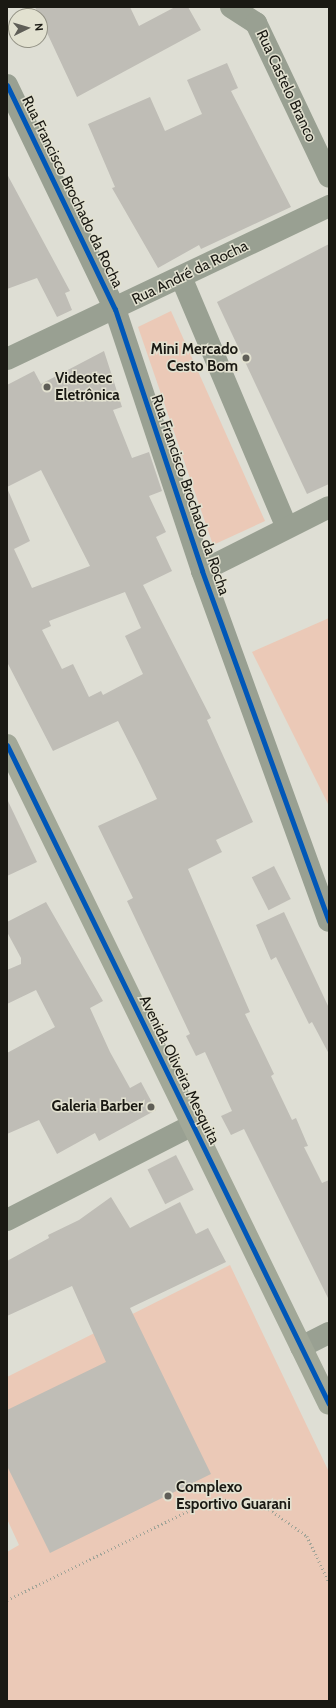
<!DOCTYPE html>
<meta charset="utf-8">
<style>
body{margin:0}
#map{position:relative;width:336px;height:1708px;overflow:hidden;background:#deded4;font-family:Cabin,sans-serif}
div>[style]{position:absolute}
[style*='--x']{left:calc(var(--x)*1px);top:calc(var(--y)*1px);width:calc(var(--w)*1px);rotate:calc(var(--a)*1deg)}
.green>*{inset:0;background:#ebc9b7}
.building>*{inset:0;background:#bfbdb6;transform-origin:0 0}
.path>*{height:2.5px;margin-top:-1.25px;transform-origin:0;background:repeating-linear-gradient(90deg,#a1a498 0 1px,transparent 0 4px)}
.street>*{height:22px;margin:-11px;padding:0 11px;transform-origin:11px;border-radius:11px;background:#99a092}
.secondary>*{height:22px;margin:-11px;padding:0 11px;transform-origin:11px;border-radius:11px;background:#a2a898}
.cycleway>*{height:5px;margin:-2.5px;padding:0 2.5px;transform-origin:2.5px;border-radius:2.5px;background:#0057b8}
.dots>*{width:11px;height:11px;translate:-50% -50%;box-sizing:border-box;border:2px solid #e2e1d0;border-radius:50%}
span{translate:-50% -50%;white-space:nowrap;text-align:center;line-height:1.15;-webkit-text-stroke:3px #e2e1d0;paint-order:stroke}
.street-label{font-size:15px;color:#1a1913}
.poi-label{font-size:15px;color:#1a1913;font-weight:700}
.right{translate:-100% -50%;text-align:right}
.left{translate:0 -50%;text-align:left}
.frame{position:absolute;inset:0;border:8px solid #1a1913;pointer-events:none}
.north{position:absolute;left:8px;top:8px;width:40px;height:40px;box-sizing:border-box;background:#e2e1d0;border:1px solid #929184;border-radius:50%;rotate:85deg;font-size:11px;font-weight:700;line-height:16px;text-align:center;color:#1a1913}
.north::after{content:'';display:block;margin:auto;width:14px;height:18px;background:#5f5e57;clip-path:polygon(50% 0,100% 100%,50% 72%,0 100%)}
</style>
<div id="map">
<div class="green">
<div style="clip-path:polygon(171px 311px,265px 521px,213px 545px,138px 327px)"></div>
<div style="clip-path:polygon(329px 618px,329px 806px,252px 652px)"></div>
<div style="clip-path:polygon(230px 1265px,329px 1472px,329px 1701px,7px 1701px,7px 1552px,19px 1545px,7px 1519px,7px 1377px)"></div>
</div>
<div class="building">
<div style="clip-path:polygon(35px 7px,130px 7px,139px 26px,175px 7px,188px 7px,201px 30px,77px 97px)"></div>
<div style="clip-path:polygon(227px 63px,238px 88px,231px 91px,291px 207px,201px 249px,199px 245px,158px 268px,112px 188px,115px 187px,88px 124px,150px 97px,165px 131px,202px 114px,187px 80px)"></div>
<div style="clip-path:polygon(7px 174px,70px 291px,65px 293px,72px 310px,57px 317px,37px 278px,7px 289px)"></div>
<div style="clip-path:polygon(329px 244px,329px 484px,307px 494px,217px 302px)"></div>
<div style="clip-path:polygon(evenodd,104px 351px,122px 407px,113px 410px,132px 458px,149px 452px,162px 491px,149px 496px,166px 532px,156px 537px,172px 571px,143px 585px,211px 718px,207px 720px,253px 822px,216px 840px,222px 852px,188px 869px,250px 1012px,245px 1014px,274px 1074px,271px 1076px,292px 1120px,296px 1118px,308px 1146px,304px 1147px,322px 1183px,329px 1180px,329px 1300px,244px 1129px,231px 1135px,221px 1116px,232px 1111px,205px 1052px,196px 1056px,186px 1036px,190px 1034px,127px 901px,133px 898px,98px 826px,157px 799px,140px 764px,118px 721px,53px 751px,7px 662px,7px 488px,30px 541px,14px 549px,32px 588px,90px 566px,41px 470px,7px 487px,7px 385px,34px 371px,41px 384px,104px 351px,125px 592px,141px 628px,125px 636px,143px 674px,103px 695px,101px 691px,89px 697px,73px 664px,62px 669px,42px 630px,51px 626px,49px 621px,125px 592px)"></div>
<div style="clip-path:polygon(7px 799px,37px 862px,7px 876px)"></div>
<div style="left:274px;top:866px;width:37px;height:25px;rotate:63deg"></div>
<div style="clip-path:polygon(46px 902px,103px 1001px,90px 1008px,110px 1052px,130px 1088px,141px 1082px,156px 1110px,99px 1141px,95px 1133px,57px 1154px,39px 1120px,7px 1134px,7px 1053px,55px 1027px,36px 990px,7px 1004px,7px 970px,21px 964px,21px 958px,7px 932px,7px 922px)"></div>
<div style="clip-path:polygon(284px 912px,329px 1008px,329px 1054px,312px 1022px,309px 1024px,276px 957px,271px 960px,256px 925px)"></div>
<div style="left:176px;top:1155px;width:39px;height:32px;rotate:63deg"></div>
<div style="clip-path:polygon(111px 1197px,130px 1228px,180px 1202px,196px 1234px,208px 1228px,226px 1262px,130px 1308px,211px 1474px,50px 1553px,7px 1466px,7px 1410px,106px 1362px,72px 1286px,7px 1316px,7px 1261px,49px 1238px,48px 1235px,79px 1220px)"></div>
</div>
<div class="path">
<div style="--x:7;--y:1600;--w:211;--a:-26.2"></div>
<div style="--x:196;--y:1507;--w:26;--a:-18"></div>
<div style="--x:221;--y:1499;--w:49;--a:11.8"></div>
<div style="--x:269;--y:1509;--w:47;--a:35.4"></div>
<div style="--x:307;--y:1536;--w:51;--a:64.4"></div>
</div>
<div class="street">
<div style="--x:231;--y:7;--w:30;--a:33"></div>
<div style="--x:256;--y:23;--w:170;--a:64.6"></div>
<div style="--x:7;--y:85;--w:249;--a:64.3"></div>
<div style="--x:115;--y:309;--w:276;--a:71.6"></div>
<div style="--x:202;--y:571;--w:372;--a:70.1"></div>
<div style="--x:181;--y:277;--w:272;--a:67.1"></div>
<div style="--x:7;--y:359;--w:357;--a:-25.4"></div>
<div style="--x:202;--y:571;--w:142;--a:-26.7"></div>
<div style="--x:7;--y:1220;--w:209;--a:-27.1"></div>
<div style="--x:301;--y:1347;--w:31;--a:-27"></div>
</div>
<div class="secondary">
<div style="--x:7;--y:745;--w:733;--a:63.96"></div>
</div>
<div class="cycleway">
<div style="--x:7;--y:85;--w:249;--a:64.3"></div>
<div style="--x:115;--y:309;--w:276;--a:71.6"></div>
<div style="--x:202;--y:571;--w:372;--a:70.1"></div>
<div style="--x:7;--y:745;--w:733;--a:63.96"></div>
</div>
<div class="dots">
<div style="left:246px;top:358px;background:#5f5e57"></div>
<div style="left:47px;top:387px;background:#5f5e57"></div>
<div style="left:151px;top:1107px;background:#5f5e57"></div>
<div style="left:168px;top:1496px;background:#5f5e57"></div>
</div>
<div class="street-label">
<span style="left:286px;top:86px;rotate:65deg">Rua Castelo Branco</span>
<span style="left:72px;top:192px;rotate:64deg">Rua Francisco Brochado da Rocha</span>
<span style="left:190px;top:273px;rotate:-26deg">Rua André da Rocha</span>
<span style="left:190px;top:495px;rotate:71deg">Rua Francisco Brochado da Rocha</span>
<span style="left:179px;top:1070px;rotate:64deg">Avenida Oliveira Mesquita</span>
</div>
<div class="poi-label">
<span class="right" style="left:238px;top:358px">Mini Mercado<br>Cesto Bom</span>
<span class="left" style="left:55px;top:387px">Videotec<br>Eletrônica</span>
<span class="right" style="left:143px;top:1107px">Galeria Barber</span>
<span class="left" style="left:176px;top:1496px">Complexo<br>Esportivo Guarani</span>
</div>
<div class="frame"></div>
<div class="north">N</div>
</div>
